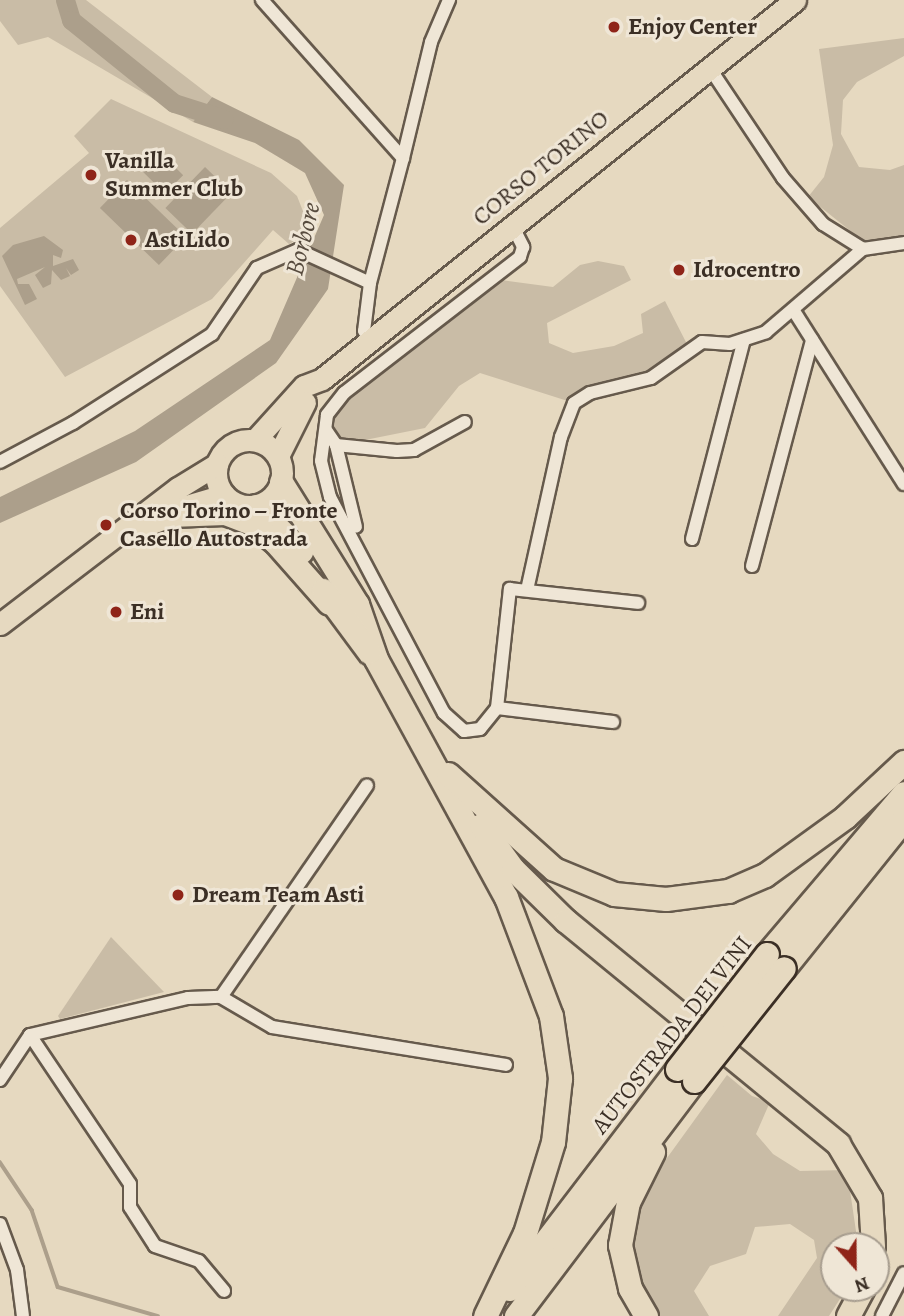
<!DOCTYPE html>
<meta charset="utf-8">
<style>
body{margin:0}
#map{position:relative;width:904px;height:1316px;overflow:hidden;background:#e6d9c0;font-family:Alegreya,serif}
div>[style]{position:absolute}
[style*='--x']{left:calc(var(--x)*1px);top:calc(var(--y)*1px);width:calc(var(--w)*1px);rotate:calc(var(--a)*1deg)}
.green>*{inset:0;background:#c9bca6}
.water>*{inset:0;background:#ac9f8b;transform-origin:0 0}
.stream>*{height:3.5px;margin:-1.75px;padding:0 1.75px;transform-origin:1.75px;border-radius:1.75px;background:#ac9f8b}
.river>*{height:19px;margin:-9.5px;padding:0 9.5px;transform-origin:9.5px;border-radius:9.5px;background:#ac9f8b}
.roads{filter:drop-shadow(2px 0 #665a4c) drop-shadow(-2px 0 #665a4c) drop-shadow(0 2px #665a4c) drop-shadow(0 -2px #665a4c)}
.minor>*{height:12px;margin:-6px;padding:0 6px;transform-origin:6px;border-radius:6px;background:#efe6d6}
.primary>*{height:21px;margin:-10.5px;padding:0 10.5px;transform-origin:10.5px;border-radius:10.5px;background:#e6d9c0}
.primary>.ring{margin:-10.5px;padding:0;box-sizing:content-box;background:none;border:21px solid #e6d9c0;border-radius:50%}
.motorway>*{height:23px;margin:-11.5px;padding:0 11.5px;transform-origin:11.5px;border-radius:11.5px;background:#e6d9c0}
.bridges{filter:drop-shadow(2px 0 #3b2f25) drop-shadow(-2px 0 #3b2f25) drop-shadow(0 2px #3b2f25) drop-shadow(0 -2px #3b2f25)}
.motorway-bridge>*{height:23px;margin:-11.5px;padding:0 11.5px;transform-origin:11.5px;border-radius:11.5px;background:#e6d9c0}
.dots>*{width:19px;height:19px;translate:-50% -50%;box-sizing:border-box;border:4px solid #efe6d6;border-radius:50%}
span{translate:-50% -50%;white-space:nowrap;text-align:center;line-height:1.15;-webkit-text-stroke:6px #efe6d6;paint-order:stroke}
.poi-label{font-size:24px;color:#3b2f25;font-weight:700}
.left{translate:0 -50%;text-align:left}
.street-label{font-size:24px;color:#3b2f25}
.water-label{font-size:26px;color:#574b3e;font-style:italic}
.north{position:absolute;left:820px;top:1232px;width:70px;height:70px;box-sizing:border-box;background:#efe6d6;border:2px solid #a79d8f;border-radius:50%;rotate:159deg;font-size:19px;font-weight:700;line-height:28px;text-align:center;color:#3b2f25}
.north::after{content:'';display:block;margin:auto;width:24px;height:32px;background:#8f2418;clip-path:polygon(50% 0,100% 100%,50% 72%,0 100%)}
</style>
<div id="map">
<div class="green">
<div style="clip-path:polygon(0 0,86px 0,212px 97px,193px 122px,48px 37px,18px 45px,0 21px)"></div>
<div style="clip-path:polygon(904px 38px,904px 56px,857px 82px,843px 100px,841px 134px,859px 167px,890px 170px,904px 165px,904px 238px,863px 241px,808px 197px,824px 177px,833px 145px,819px 49px)"></div>
<div style="clip-path:polygon(111px 99px,271px 173px,297px 196px,308px 224px,302px 237px,289px 244px,273px 230px,212px 299px,65px 377px,0 286px,0 228px,89px 153px,74px 136px)"></div>
<div style="clip-path:polygon(598px 261px,624px 266px,631px 280px,547px 323px,549px 343px,573px 353px,614px 346px,643px 333px,641px 314px,665px 301px,689px 348px,651px 378px,574px 403px,480px 373px,459px 386px,425px 428px,345px 444px,326px 430px,344px 393px,494px 279px,553px 287px,580px 265px)"></div>
<div style="clip-path:polygon(111px 937px,164px 992px,60px 1019px,58px 1016px)"></div>
<div style="clip-path:polygon(727px 1075px,752px 1096px,770px 1102px,756px 1134px,773px 1154px,800px 1171px,847px 1170px,857px 1238px,855px 1246px,834px 1246px,834px 1288px,847px 1288px,829px 1316px,778px 1316px,817px 1258px,814px 1240px,790px 1224px,755px 1227px,746px 1254px,710px 1266px,694px 1291px,709px 1316px,655px 1316px,631px 1269px,631px 1237px,646px 1187px)"></div>
</div>
<div class="water">
<div style="clip-path:polygon(212px 97px,299px 140px,344px 185px,328px 289px,276px 363px,136px 462px,0 523px,0 497px,135px 431px,270px 340px,324px 215px,305px 173px,255px 143px,193px 122px)"></div>
<div style="left:157px;top:149px;width:37px;height:26px;rotate:45deg"></div>
<div style="left:205px;top:167px;width:37px;height:57px;rotate:44deg"></div>
<div style="left:127px;top:180px;width:82px;height:39px;rotate:44deg"></div>
<div style="clip-path:polygon(44px 236px,63px 250px,61px 258px,53px 255px,53px 266px,73px 259px,79px 270px,71px 275px,66px 268px,70px 276px,61px 280px,52px 270px,51px 284px,43px 288px,35px 275px,45px 267px,17px 279px,18px 284px,29px 284px,37px 299px,25px 305px,2px 256px,13px 245px)"></div>
</div>
<div class="stream">
<div style="--x:0;--y:1162;--w:58;--a:56.3"></div>
<div style="--x:32;--y:1210;--w:81;--a:71.3"></div>
<div style="--x:58;--y:1287;--w:104;--a:16.2"></div>
</div>
<div class="river">
<div style="--x:65;--y:0;--w:21;--a:73"></div>
<div style="--x:71;--y:20;--w:132;--a:38.9"></div>
<div style="--x:174;--y:103;--w:52;--a:17.7"></div>
</div>
<div class="roads">
<div class="minor">
<div style="--x:262;--y:0;--w:212;--a:48.3"></div>
<div style="--x:403;--y:158;--w:129;--a:104.8"></div>
<div style="--x:370;--y:283;--w:48;--a:97.1"></div>
<div style="--x:364;--y:331;--w:8;--a:45"></div>
<div style="--x:709;--y:67;--w:133;--a:56.3"></div>
<div style="--x:783;--y:178;--w:61;--a:49"></div>
<div style="--x:823;--y:224;--w:47;--a:32"></div>
<div style="--x:863;--y:249;--w:41;--a:-8.3"></div>
<div style="--x:403;--y:158;--w:119;--a:-76.4"></div>
<div style="--x:431;--y:42;--w:46;--a:-66.8"></div>
<div style="--x:512;--y:225;--w:25;--a:63"></div>
<div style="--x:523;--y:247;--w:10;--a:107"></div>
<div style="--x:520;--y:257;--w:222;--a:142.3"></div>
<div style="--x:344;--y:393;--w:28;--a:128"></div>
<div style="--x:327;--y:415;--w:46;--a:97.4"></div>
<div style="--x:321;--y:461;--w:37;--a:76"></div>
<div style="--x:330;--y:497;--w:244;--a:62.2"></div>
<div style="--x:444;--y:713;--w:27;--a:42"></div>
<div style="--x:464;--y:731;--w:16;--a:-7"></div>
<div style="--x:480;--y:729;--w:27;--a:-51"></div>
<div style="--x:497;--y:708;--w:120;--a:-83.8"></div>
<div style="--x:510;--y:589;--w:129;--a:6.2"></div>
<div style="--x:794;--y:311;--w:205;--a:57.6"></div>
<div style="--x:326;--y:430;--w:18;--a:56"></div>
<div style="--x:336;--y:445;--w:61;--a:5.6"></div>
<div style="--x:397;--y:451;--w:17;--a:-3"></div>
<div style="--x:414;--y:450;--w:58;--a:-28.8"></div>
<div style="--x:336;--y:445;--w:84;--a:76.3"></div>
<div style="--x:0;--y:462;--w:83;--a:-28.1"></div>
<div style="--x:73;--y:423;--w:165;--a:-32.6"></div>
<div style="--x:212;--y:334;--w:80;--a:-55.7"></div>
<div style="--x:257;--y:268;--w:45;--a:-23.7"></div>
<div style="--x:298;--y:250;--w:79;--a:24.6"></div>
<div style="--x:692;--y:539;--w:206;--a:-75.4"></div>
<div style="--x:752;--y:566;--w:234;--a:-75.1"></div>
<div style="--x:527;--y:590;--w:157;--a:-77.5"></div>
<div style="--x:561;--y:437;--w:36;--a:-69"></div>
<div style="--x:574;--y:403;--w:19;--a:-32"></div>
<div style="--x:590;--y:393;--w:63;--a:-13.8"></div>
<div style="--x:651;--y:378;--w:62;--a:-35.2"></div>
<div style="--x:702;--y:342;--w:28;--a:4"></div>
<div style="--x:730;--y:344;--w:38;--a:-18"></div>
<div style="--x:766;--y:332;--w:128;--a:-40.6"></div>
<div style="--x:497;--y:708;--w:117;--a:6.9"></div>
<div style="--x:221;--y:997;--w:257;--a:-55.4"></div>
<div style="--x:30;--y:1035;--w:179;--a:56.1"></div>
<div style="--x:130;--y:1184;--w:23;--a:90"></div>
<div style="--x:130;--y:1207;--w:46;--a:57.3"></div>
<div style="--x:155;--y:1246;--w:46;--a:18.8"></div>
<div style="--x:199;--y:1261;--w:39;--a:50"></div>
<div style="--x:0;--y:1080;--w:54;--a:-56.3"></div>
<div style="--x:30;--y:1035;--w:162;--a:-13.2"></div>
<div style="--x:188;--y:998;--w:33;--a:-2"></div>
<div style="--x:221;--y:997;--w:59;--a:30.5"></div>
<div style="--x:272;--y:1027;--w:237;--a:9.2"></div>
<div style="--x:0;--y:1224;--w:49;--a:69.7"></div>
<div style="--x:17;--y:1270;--w:46;--a:82.6"></div>
<div style="--x:882;--y:1316;--w:48;--a:-62.9"></div>
</div>
<div class="primary">
<div class="ring" style="left:216px;top:440px;width:45px;height:45px"></div>
<div style="--x:255;--y:440;--w:73;--a:-47.8"></div>
<div style="--x:304;--y:386;--w:19;--a:-21"></div>
<div style="--x:322;--y:379;--w:606;--a:-38.7"></div>
<div style="--x:278;--y:456;--w:60;--a:-63.4"></div>
<div style="--x:159;--y:514;--w:68;--a:-16.3"></div>
<div style="--x:0;--y:624;--w:224;--a:-37.4"></div>
<div style="--x:178;--y:488;--w:46;--a:-31.6"></div>
</div>
<div class="motorway">
<div style="--x:281;--y:482;--w:144;--a:58.1"></div>
<div style="--x:357;--y:604;--w:58;--a:70.9"></div>
<div style="--x:376;--y:659;--w:271;--a:61.4"></div>
<div style="--x:506;--y:897;--w:127;--a:69.3"></div>
<div style="--x:551;--y:1016;--w:63;--a:81.7"></div>
<div style="--x:560;--y:1078;--w:64;--a:96.2"></div>
<div style="--x:553;--y:1142;--w:95;--a:107.1"></div>
<div style="--x:525;--y:1233;--w:92;--a:115.7"></div>
<div style="--x:256;--y:506;--w:64;--a:45"></div>
<div style="--x:123;--y:533;--w:50;--a:-21"></div>
<div style="--x:170;--y:515;--w:55;--a:-2.1"></div>
<div style="--x:225;--y:513;--w:28;--a:21"></div>
<div style="--x:251;--y:523;--w:31;--a:38"></div>
<div style="--x:275;--y:542;--w:81;--a:48.5"></div>
<div style="--x:323;--y:590;--w:77;--a:53.4"></div>
<div style="--x:448;--y:774;--w:142;--a:41.9"></div>
<div style="--x:554;--y:869;--w:65;--a:22.6"></div>
<div style="--x:614;--y:894;--w:52;--a:5.5"></div>
<div style="--x:666;--y:899;--w:63;--a:-7.4"></div>
<div style="--x:728;--y:891;--w:40;--a:-23.4"></div>
<div style="--x:765;--y:875;--w:99;--a:-35.9"></div>
<div style="--x:845;--y:817;--w:81;--a:-43"></div>
<div style="--x:481;--y:825;--w:54;--a:54"></div>
<div style="--x:513;--y:869;--w:74;--a:44.5"></div>
<div style="--x:566;--y:921;--w:352;--a:39.3"></div>
<div style="--x:838;--y:1144;--w:63;--a:59.3"></div>
<div style="--x:870;--y:1198;--w:48;--a:86.4"></div>
<div style="--x:767;--y:954;--w:211;--a:-49.6"></div>
<div style="--x:784;--y:968;--w:191;--a:-51.2"></div>
<div style="--x:509;--y:1289;--w:277;--a:-52.6"></div>
<div style="--x:516;--y:1316;--w:295;--a:-52.9"></div>
<div style="--x:646;--y:1316;--w:32;--a:-120"></div>
<div style="--x:630;--y:1288;--w:44;--a:-103.1"></div>
<div style="--x:620;--y:1245;--w:44;--a:-79.5"></div>
<div style="--x:628;--y:1202;--w:56;--a:-63.4"></div>
<div style="--x:848;--y:1316;--w:32;--a:-62"></div>
</div>
</div>
<div class="bridges">
<div class="motorway-bridge">
<div style="--x:677;--y:1069;--w:146;--a:-52"></div>
<div style="--x:694;--y:1081;--w:144;--a:-51.5"></div>
</div>
</div>
<div class="dots">
<div style="left:614px;top:27px;background:#8f2418"></div>
<div style="left:91px;top:175px;background:#8f2418"></div>
<div style="left:131px;top:240px;background:#8f2418"></div>
<div style="left:679px;top:270px;background:#8f2418"></div>
<div style="left:106px;top:525px;background:#8f2418"></div>
<div style="left:116px;top:612px;background:#8f2418"></div>
<div style="left:178px;top:895px;background:#8f2418"></div>
</div>
<div class="poi-label">
<span class="left" style="left:628px;top:27px">Enjoy Center</span>
<span class="left" style="left:105px;top:175px">Vanilla<br>Summer Club</span>
<span class="left" style="left:145px;top:240px">AstiLido</span>
<span class="left" style="left:693px;top:270px">Idrocentro</span>
<span class="left" style="left:120px;top:525px">Corso Torino – Fronte<br>Casello Autostrada</span>
<span class="left" style="left:130px;top:612px">Eni</span>
<span class="left" style="left:192px;top:895px">Dream Team Asti</span>
</div>
<div class="street-label">
<span style="left:541px;top:168px;rotate:-39deg">CORSO TORINO</span>
<span style="left:672px;top:1035px;rotate:-52deg">AUTOSTRADA DEI VINI</span>
</div>
<div class="water-label">
<span style="left:303px;top:239px;rotate:-76deg">Borbore</span>
</div>
<div class="north">N</div>
</div>
